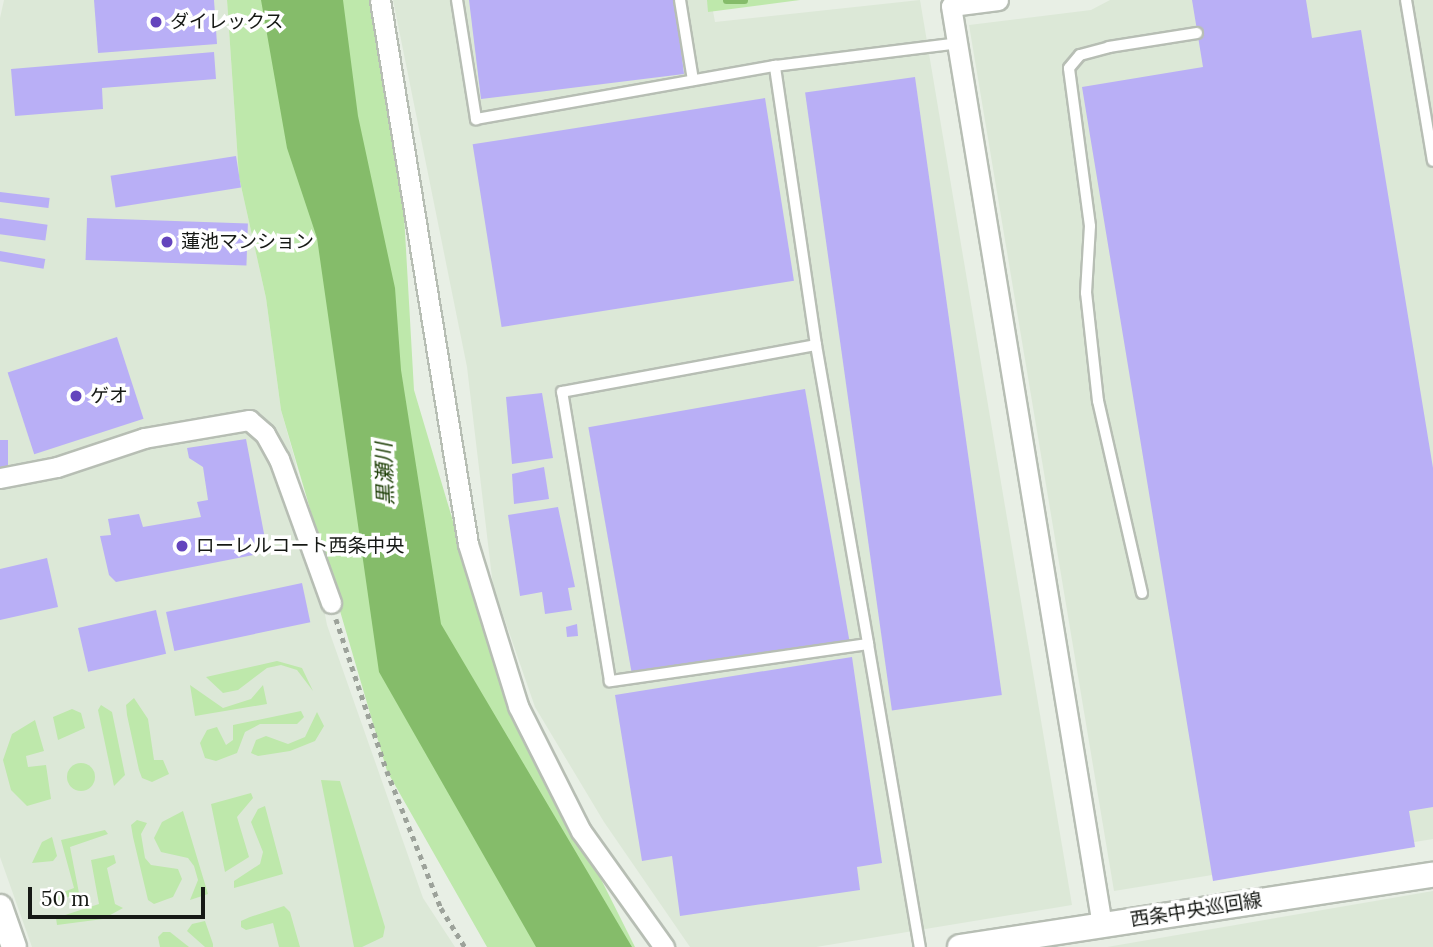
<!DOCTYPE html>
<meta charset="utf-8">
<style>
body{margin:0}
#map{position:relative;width:1433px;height:947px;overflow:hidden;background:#e8efe5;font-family:Lora,"Noto Sans JP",serif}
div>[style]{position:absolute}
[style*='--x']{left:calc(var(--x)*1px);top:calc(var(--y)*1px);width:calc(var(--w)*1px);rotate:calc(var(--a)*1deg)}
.built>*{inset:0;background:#dce8d7}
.green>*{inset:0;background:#bee8ab}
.round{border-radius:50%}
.water>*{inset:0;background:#85bc6a}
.stream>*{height:7px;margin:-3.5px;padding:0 3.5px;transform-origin:3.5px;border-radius:3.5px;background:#85bc6a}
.building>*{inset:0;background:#b9aff6;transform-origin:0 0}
.path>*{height:4.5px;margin-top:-2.25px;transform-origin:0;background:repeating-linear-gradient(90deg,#9ca29a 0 5px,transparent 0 10px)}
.roads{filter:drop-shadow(2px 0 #b7beb4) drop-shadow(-2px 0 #b7beb4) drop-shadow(0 2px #b7beb4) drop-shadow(0 -2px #b7beb4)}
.service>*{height:10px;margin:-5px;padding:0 5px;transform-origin:5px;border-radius:5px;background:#fff}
.minor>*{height:19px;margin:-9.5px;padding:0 9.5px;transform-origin:9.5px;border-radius:9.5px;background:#fff}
.tertiary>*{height:24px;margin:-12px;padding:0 12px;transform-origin:12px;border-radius:12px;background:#fff}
.dots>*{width:19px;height:19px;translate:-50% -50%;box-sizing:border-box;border:4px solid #fff;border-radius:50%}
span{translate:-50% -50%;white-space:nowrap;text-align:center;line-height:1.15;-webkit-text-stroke:7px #fff;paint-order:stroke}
.poi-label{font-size:19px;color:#161915}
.left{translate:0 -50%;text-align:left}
.street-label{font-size:19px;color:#161915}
.water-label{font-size:21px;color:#183a00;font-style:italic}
.scale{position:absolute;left:28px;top:887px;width:177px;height:32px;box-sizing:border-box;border:4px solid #161915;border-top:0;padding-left:9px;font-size:21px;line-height:24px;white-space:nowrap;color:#161915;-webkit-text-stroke:5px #fff;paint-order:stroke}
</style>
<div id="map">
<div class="built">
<div style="clip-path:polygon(4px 0,227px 0,239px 177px,266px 298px,281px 410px,295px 460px,327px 625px,423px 898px,455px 947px,32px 947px,0 857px,0 18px)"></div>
<div style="clip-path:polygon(393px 0,711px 0,715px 22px,920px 0,1072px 905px,816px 947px,690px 947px,604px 822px,535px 707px,493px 586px,467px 367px)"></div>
<div style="clip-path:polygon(1110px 0,1433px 0,1433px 839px,1114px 891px,969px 25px,1091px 10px)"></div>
<div style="clip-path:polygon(1433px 891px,1433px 947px,1107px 947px)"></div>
</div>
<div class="green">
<div style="clip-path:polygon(227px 0,374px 0,398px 109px,414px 390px,499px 676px,635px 947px,487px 947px,387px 771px,281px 410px,266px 298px,239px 177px)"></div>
<div style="clip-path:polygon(707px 0,800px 0,708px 12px)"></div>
<div style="clip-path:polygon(277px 661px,302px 668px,313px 691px,297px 670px,281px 665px,267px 668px,238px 690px,223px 693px,206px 677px)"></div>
<div style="clip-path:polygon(190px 685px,223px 708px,251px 699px,263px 685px,267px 704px,195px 716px)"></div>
<div style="clip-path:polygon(134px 698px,148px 719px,154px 760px,163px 760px,169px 774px,152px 782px,142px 778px,139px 770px,127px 715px,126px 705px)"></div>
<div style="clip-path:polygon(101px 705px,112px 712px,125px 775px,114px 786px,98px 710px)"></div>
<div style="clip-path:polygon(72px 709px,81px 713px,85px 728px,58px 740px,53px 717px)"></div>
<div style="clip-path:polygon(301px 711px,304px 717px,297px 724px,260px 724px,245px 732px,237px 753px,216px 761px,205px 758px,200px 743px,207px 730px,217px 727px,226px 745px,233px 740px,233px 725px)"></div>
<div style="clip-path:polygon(317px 712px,324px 726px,315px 741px,290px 751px,258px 756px,251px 753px,256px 740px,266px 736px,288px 744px,305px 737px)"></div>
<div style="clip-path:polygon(35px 720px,44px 751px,26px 756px,28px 767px,46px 765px,51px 799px,27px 806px,11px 790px,3px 760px,12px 734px)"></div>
<div class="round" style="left:67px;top:763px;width:28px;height:28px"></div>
<div style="clip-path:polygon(321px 780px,340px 781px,385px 927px,383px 937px,362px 947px,354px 947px)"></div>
<div style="clip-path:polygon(251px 793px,253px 798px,237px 817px,249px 857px,225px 872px,211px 804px)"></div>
<div style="clip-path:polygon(265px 806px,283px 874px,234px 888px,234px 881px,260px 864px,263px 852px,251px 822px,258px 809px)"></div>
<div style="clip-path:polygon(183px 811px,208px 894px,190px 900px,198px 880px,194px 866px,188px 858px,161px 852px,154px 838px,162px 822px)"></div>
<div style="clip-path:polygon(137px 820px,147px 823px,141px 834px,145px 858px,151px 865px,178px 869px,182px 879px,173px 897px,154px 904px,148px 900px,133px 837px,131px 825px)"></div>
<div style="clip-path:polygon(105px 830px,108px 834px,70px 847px,79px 893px,54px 902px,45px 899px,74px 888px,61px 840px)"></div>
<div style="clip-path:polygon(52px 837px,57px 856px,53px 861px,32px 863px,42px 842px)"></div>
<div style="clip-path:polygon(114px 855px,116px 863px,107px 868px,115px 904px,123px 908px,103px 919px,57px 925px,56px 918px,99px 904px,91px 860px)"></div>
<div style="clip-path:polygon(284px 906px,290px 912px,300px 947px,279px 947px,273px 923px,246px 930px,241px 927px,241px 921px,250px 917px)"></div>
<div style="clip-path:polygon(205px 921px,213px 944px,213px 947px,205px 947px,187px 931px,192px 924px)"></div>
<div style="clip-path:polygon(163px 932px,170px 932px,189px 947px,160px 947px,158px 937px)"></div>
</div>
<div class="water">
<div style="clip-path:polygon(261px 0,343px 0,358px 116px,395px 288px,401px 370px,441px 624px,632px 947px,536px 947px,379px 672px,317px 238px,287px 148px)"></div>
</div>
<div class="stream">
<div style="--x:726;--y:0;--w:18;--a:0"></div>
</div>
<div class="building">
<div style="clip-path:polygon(94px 0,214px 0,217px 44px,98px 53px)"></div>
<div style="clip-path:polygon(469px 0,675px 0,684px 74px,481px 99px)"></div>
<div style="clip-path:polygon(1192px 0,1306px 0,1312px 38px,1361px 30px,1433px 468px,1433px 807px,1409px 811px,1415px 847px,1213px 881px,1082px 87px,1203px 67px)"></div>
<div style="clip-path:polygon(214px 52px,216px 79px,102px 88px,103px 109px,15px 116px,11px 69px)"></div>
<div style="left:915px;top:77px;width:624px;height:111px;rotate:82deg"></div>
<div style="left:765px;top:98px;width:185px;height:296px;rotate:81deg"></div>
<div style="left:236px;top:156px;width:32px;height:127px;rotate:81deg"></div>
<div style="left:0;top:192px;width:50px;height:10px;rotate:7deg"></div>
<div style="left:0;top:218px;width:48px;height:16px;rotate:8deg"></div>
<div style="left:87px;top:218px;width:161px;height:42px;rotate:2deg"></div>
<div style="left:0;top:251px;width:46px;height:10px;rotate:10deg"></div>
<div style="left:117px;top:337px;width:86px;height:115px;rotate:72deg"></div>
<div style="left:805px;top:389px;width:256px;height:220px;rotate:80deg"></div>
<div style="clip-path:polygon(542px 393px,553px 458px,512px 464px,506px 397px)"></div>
<div style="clip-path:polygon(246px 439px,266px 544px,256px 547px,258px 554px,116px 582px,109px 575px,100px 536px,111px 535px,108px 519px,139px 514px,143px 527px,201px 517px,197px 502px,208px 500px,203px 467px,189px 458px,187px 448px)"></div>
<div style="left:0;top:440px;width:8px;height:30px"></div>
<div style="clip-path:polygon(544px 467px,549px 499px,514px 504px,512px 474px)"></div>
<div style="clip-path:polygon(558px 507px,575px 587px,568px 588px,572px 610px,545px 614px,542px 592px,520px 596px,508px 515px)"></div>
<div style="clip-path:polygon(47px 558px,58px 607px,0 620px,0 569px)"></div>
<div style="left:302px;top:583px;width:40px;height:139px;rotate:78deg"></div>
<div style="left:156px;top:610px;width:45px;height:80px;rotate:77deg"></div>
<div style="clip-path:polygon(577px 624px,578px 636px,567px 637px,566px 627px)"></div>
<div style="clip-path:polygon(852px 657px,882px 863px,857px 867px,860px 890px,680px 916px,672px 856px,642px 861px,615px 695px)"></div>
</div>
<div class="path">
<div style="--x:336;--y:619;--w:160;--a:71.5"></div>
<div style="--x:387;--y:771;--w:147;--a:68.5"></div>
<div style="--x:441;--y:908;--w:46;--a:58.4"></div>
</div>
<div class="roads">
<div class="service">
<div style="--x:457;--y:0;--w:121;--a:80.9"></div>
<div style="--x:476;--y:119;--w:304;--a:-10.1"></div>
<div style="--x:680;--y:0;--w:81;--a:80.8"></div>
<div style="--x:1406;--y:0;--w:163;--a:80.5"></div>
<div style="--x:816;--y:345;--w:282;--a:-98.4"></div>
<div style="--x:775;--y:66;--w:185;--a:-7.1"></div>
<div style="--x:1142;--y:593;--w:197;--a:-102.9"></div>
<div style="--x:1098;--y:401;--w:109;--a:-96.3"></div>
<div style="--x:1086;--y:293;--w:67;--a:-86.6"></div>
<div style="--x:1090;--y:226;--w:159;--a:-97.6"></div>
<div style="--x:1069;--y:68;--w:17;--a:-50"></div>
<div style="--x:1080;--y:55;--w:30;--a:-15"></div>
<div style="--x:1109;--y:47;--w:89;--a:-9"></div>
<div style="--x:868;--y:644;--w:261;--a:171.8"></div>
<div style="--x:610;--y:681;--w:293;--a:-99.4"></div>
<div style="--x:562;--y:392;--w:258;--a:-10.5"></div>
<div style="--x:816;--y:345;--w:303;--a:80.1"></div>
<div style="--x:868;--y:644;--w:307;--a:80.3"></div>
</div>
<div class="minor">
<div style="--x:380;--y:0;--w:551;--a:80.81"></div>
<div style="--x:468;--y:544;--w:170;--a:72.8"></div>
<div style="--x:518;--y:706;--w:140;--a:63.3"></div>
<div style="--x:581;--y:831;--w:143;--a:54.4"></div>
<div style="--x:998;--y:0;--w:47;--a:172.7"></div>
<div style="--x:951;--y:6;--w:931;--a:80.67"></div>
<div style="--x:0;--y:478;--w:58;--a:-10.9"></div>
<div style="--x:57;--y:467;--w:92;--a:-18.4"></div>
<div style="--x:144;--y:438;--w:107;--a:-9.7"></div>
<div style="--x:249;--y:420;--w:21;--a:41"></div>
<div style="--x:265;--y:434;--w:29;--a:61"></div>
<div style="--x:279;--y:459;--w:153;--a:70.1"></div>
</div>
<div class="tertiary">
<div style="--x:0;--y:907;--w:42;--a:70.7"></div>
<div style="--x:960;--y:947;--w:478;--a:-8.7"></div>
</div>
</div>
<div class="dots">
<div style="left:156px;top:22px;background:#6444bd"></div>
<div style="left:167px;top:242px;background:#6444bd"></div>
<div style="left:76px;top:396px;background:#6444bd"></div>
<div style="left:182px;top:546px;background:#6444bd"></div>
</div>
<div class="poi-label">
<span class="left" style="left:170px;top:22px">ダイレックス</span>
<span class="left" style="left:181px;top:242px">蓮池マンション</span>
<span class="left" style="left:90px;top:396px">ゲオ</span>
<span class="left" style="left:196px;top:546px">ローレルコート西条中央</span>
</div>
<div class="street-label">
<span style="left:1196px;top:910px;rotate:-9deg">西条中央巡回線</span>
</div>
<div class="water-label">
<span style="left:385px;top:474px;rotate:-92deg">黒瀬川</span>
</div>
<div class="scale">50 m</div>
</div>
